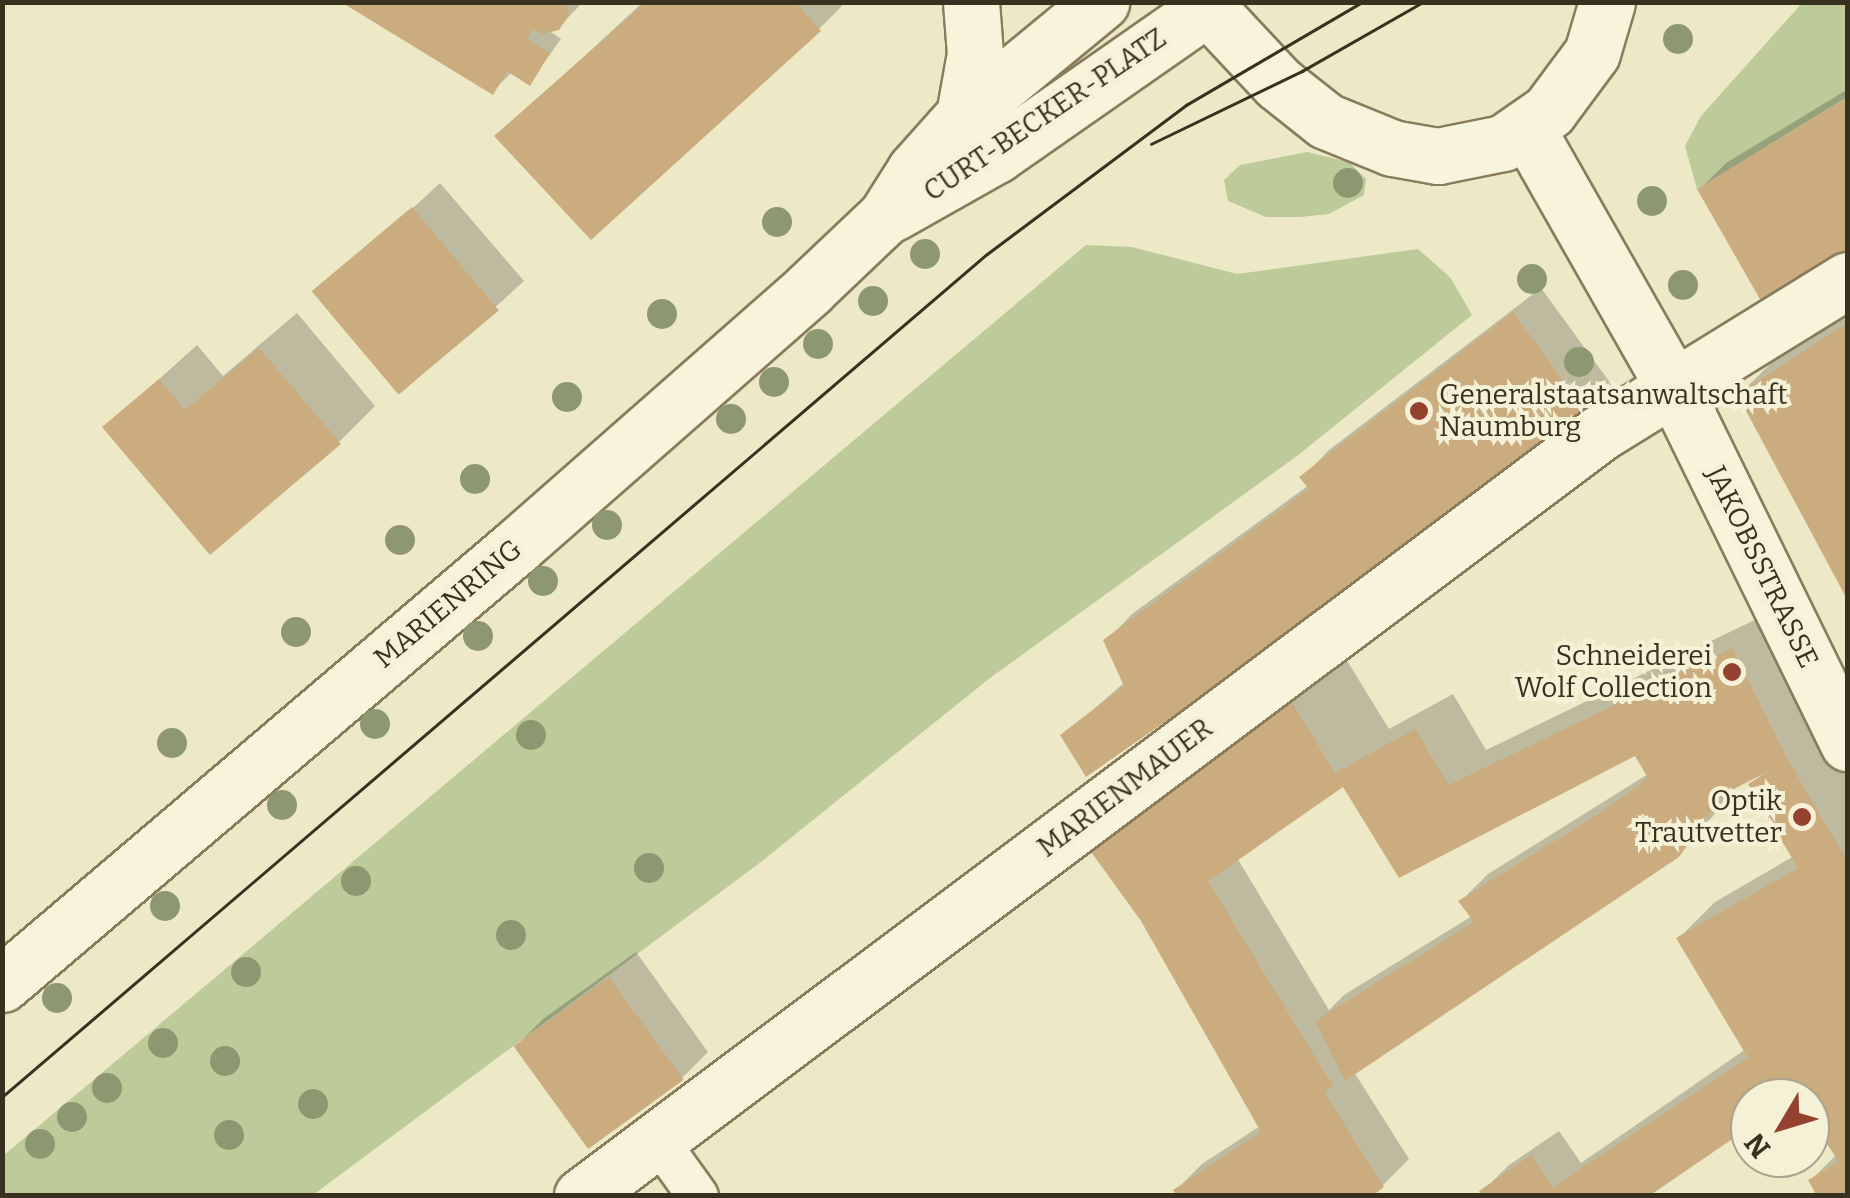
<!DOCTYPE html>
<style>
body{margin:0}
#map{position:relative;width:1850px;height:1198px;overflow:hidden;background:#ede9c7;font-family:Bitter,serif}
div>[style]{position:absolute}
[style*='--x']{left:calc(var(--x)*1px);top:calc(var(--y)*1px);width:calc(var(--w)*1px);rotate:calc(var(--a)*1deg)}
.green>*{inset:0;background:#bdcb9b}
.shadow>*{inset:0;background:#0003}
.building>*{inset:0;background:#caac7f;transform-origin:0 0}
.roads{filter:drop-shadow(2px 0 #887c5d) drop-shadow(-2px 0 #887c5d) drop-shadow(0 2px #887c5d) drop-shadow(0 -2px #887c5d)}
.lane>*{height:40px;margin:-20px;padding:0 20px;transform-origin:20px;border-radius:20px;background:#f8f4db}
.street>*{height:55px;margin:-27.5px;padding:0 27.5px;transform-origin:27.5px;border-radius:27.5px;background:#f8f4db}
.secondary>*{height:55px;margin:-27.5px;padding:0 27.5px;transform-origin:27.5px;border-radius:27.5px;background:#f8f4db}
.tram>*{height:2.5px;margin:-1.25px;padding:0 1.25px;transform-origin:1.25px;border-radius:1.25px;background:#393120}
.trees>*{width:30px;height:30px;margin:-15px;border-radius:50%;background:#8e9870}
.dots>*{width:28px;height:28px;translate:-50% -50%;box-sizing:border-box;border:5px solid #f5f1d7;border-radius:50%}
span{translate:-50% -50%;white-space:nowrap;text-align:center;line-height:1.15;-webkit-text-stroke:8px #f5f1d7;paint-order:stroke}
.street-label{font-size:28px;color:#393120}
.poi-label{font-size:28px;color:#393120}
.left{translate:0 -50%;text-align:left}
.right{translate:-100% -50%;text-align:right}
.frame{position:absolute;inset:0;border:5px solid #393120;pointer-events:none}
.north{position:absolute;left:1730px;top:1078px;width:100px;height:100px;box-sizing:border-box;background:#f5f1d7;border:2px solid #aaa48e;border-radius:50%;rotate:232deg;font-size:28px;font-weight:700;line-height:40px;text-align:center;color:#393120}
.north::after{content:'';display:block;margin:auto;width:35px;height:45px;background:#95412f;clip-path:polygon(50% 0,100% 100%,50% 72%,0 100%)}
</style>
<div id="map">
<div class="green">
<div style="clip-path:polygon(1802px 3px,1847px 3px,1847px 97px,1697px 189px,1685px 146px,1701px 116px)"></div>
<div style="clip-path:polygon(1307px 152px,1349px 162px,1366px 179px,1364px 195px,1329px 214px,1300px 217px,1266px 217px,1228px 201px,1224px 180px,1240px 165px)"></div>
<div style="clip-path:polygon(1086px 245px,1132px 247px,1237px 274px,1418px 249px,1450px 277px,1472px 315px,1297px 456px,990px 678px,757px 865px,313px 1195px,3px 1196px,3px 1156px)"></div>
</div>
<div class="shadow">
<div style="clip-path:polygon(346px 2px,583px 2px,558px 28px,548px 30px,561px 39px,530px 82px,513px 71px,492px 92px)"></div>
<div style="clip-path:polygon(643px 2px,846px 2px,819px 29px,498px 136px)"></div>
<div style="clip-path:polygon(1848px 89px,1848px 270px,1700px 189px,1726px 163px)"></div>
<div style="clip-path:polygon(440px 183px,524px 281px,401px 393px,346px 270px)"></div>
<div style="clip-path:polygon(1541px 288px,1614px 388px,1587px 415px,1064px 735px,1125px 682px,1106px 641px,1132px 614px,1309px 485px,1303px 477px,1329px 450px)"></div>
<div style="clip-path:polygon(1848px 312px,1848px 595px,1740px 394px,1776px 358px)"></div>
<div style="clip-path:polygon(297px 313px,375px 406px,339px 442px,106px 427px,197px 345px,223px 376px)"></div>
<div style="clip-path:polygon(evenodd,1769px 613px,1848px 761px,1848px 1196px,1811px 1180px,1837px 1154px,1810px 1114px,1810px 1098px,1799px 1098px,1796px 1092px,1788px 1098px,1750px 1098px,1750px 1124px,1644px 1196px,1483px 1191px,1509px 1165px,1559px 1131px,1581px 1163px,1746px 1049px,1679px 938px,1715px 902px,1794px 856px,1752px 784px,1764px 772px,1734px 786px,1705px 827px,1677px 855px,1354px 1072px,1409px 1159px,1382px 1186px,1176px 1190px,1202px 1164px,1260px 1126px,1143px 919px,1088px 842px,1338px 646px,1389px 729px,1453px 694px,1486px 750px,1769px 613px,1636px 753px,1648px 774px,1488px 874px,1461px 901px,1472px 916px,1344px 995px,1329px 1010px,1237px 858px,1344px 783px,1400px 875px,1636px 753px)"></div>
<div style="clip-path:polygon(636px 952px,708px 1052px,682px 1078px,516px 1046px,543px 1019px)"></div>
</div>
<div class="building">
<div style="clip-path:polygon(341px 2px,565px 2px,569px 15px,559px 30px,542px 34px,532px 29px,527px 39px,550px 53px,530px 86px,507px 71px,493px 95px)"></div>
<div style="clip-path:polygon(646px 2px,795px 2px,821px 31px,591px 240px,494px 136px)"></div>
<div style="clip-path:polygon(1845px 99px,1848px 273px,1773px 322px,1697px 189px)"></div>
<div style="left:412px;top:207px;width:135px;height:131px;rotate:50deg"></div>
<div style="clip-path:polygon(1513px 312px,1589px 416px,1372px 577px,1086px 777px,1060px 735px,1124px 686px,1103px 640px,1309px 489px,1299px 477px)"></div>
<div style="clip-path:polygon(1848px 323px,1848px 601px,1737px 394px)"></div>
<div style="clip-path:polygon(259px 348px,341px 444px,210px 555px,102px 427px,159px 379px,185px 410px)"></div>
<div style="clip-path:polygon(1732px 648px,1788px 760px,1848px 862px,1848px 1196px,1817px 1196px,1808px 1180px,1839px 1162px,1810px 1118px,1810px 1098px,1795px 1096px,1750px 1098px,1750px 1127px,1649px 1196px,1482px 1196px,1479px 1191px,1531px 1155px,1553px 1187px,1748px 1058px,1676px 938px,1798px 868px,1748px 784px,1771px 770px,1722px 795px,1679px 857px,1345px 1081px,1315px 1021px,1474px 922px,1458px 901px,1608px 808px,1648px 778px,1635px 756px,1399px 878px,1343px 787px,1208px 881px,1333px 1086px,1324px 1092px,1384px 1187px,1372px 1196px,1177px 1196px,1173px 1190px,1261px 1132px,1141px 921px,1084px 842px,1287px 694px,1335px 773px,1415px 729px,1449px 785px)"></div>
<div style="left:609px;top:977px;width:127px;height:118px;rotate:54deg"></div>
</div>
<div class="roads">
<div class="lane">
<div style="--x:657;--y:1139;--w:70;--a:54.3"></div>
</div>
<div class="street">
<div style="--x:1207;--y:7;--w:104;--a:46.9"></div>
<div style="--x:1278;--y:83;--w:61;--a:38.4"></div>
<div style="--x:1326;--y:121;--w:71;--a:22.2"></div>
<div style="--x:1392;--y:148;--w:47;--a:9.9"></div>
<div style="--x:1438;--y:156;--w:66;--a:-11.3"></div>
<div style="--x:1503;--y:143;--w:56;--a:-34.8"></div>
<div style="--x:1549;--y:111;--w:72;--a:-53.4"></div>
<div style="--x:1592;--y:53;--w:53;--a:-73.6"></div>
<div style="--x:964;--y:115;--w:62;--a:-79.8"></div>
<div style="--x:975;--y:54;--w:52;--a:-94.4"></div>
<div style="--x:1527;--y:129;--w:296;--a:60.4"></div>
<div style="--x:1673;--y:386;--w:398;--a:63.9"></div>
<div style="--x:582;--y:1196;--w:1272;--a:-36.85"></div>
<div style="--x:1600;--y:433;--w:291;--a:-31.7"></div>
</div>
<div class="secondary">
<div style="--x:893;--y:213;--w:118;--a:-29.4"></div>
<div style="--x:996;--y:155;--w:267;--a:-34.9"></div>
<div style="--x:2;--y:984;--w:676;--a:-40.38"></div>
<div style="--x:517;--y:546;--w:388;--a:-41.3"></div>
<div style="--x:808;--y:290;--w:108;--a:-43.5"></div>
<div style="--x:886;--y:216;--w:54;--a:-57.8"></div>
<div style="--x:915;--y:170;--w:74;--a:-48.3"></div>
<div style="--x:964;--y:115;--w:178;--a:-39.5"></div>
</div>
</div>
<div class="tram">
<div style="--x:1151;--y:144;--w:168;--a:-25.8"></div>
<div style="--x:1302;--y:71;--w:139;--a:-29.7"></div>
<div style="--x:2;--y:1097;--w:1296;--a:-40.56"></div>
<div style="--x:987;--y:254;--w:249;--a:-36.8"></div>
<div style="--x:1186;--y:105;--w:204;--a:-30.3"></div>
</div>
<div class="trees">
<div style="left:1678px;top:39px"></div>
<div style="left:1348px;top:183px"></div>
<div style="left:1652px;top:201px"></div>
<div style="left:777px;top:222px"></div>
<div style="left:925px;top:254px"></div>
<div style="left:1532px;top:279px"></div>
<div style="left:1683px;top:285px"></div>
<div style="left:873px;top:301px"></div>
<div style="left:662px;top:314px"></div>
<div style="left:818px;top:344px"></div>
<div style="left:1579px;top:362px"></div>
<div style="left:774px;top:382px"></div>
<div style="left:567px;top:397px"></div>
<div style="left:731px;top:419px"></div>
<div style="left:475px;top:479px"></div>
<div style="left:607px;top:525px"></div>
<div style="left:400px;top:540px"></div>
<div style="left:543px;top:581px"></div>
<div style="left:296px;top:632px"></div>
<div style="left:478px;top:636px"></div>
<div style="left:375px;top:724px"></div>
<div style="left:531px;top:735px"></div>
<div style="left:172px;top:743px"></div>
<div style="left:282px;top:805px"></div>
<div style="left:649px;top:868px"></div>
<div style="left:356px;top:881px"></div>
<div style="left:165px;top:906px"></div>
<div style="left:511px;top:935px"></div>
<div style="left:246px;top:972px"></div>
<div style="left:57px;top:998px"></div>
<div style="left:163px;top:1043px"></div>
<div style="left:225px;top:1061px"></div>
<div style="left:107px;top:1088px"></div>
<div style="left:313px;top:1104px"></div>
<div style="left:72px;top:1117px"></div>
<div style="left:229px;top:1135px"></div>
<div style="left:40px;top:1144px"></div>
</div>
<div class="dots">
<div style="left:1419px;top:411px;background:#95412f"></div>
<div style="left:1732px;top:672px;background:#95412f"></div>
<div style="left:1802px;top:817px;background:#95412f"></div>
</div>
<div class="street-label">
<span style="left:1045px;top:115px;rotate:-34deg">CURT-BECKER-PLATZ</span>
<span style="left:1762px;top:567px;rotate:64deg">JAKOBSSTRASSE</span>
<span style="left:448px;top:604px;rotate:-40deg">MARIENRING</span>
<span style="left:1125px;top:788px;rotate:-37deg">MARIENMAUER</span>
</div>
<div class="poi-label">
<span class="left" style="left:1439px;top:411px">Generalstaatsanwaltschaft<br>Naumburg</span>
<span class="right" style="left:1712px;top:672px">Schneiderei<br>Wolf Collection</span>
<span class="right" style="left:1782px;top:817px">Optik<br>Trautvetter</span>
</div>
<div class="frame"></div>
<div class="north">N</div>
</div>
